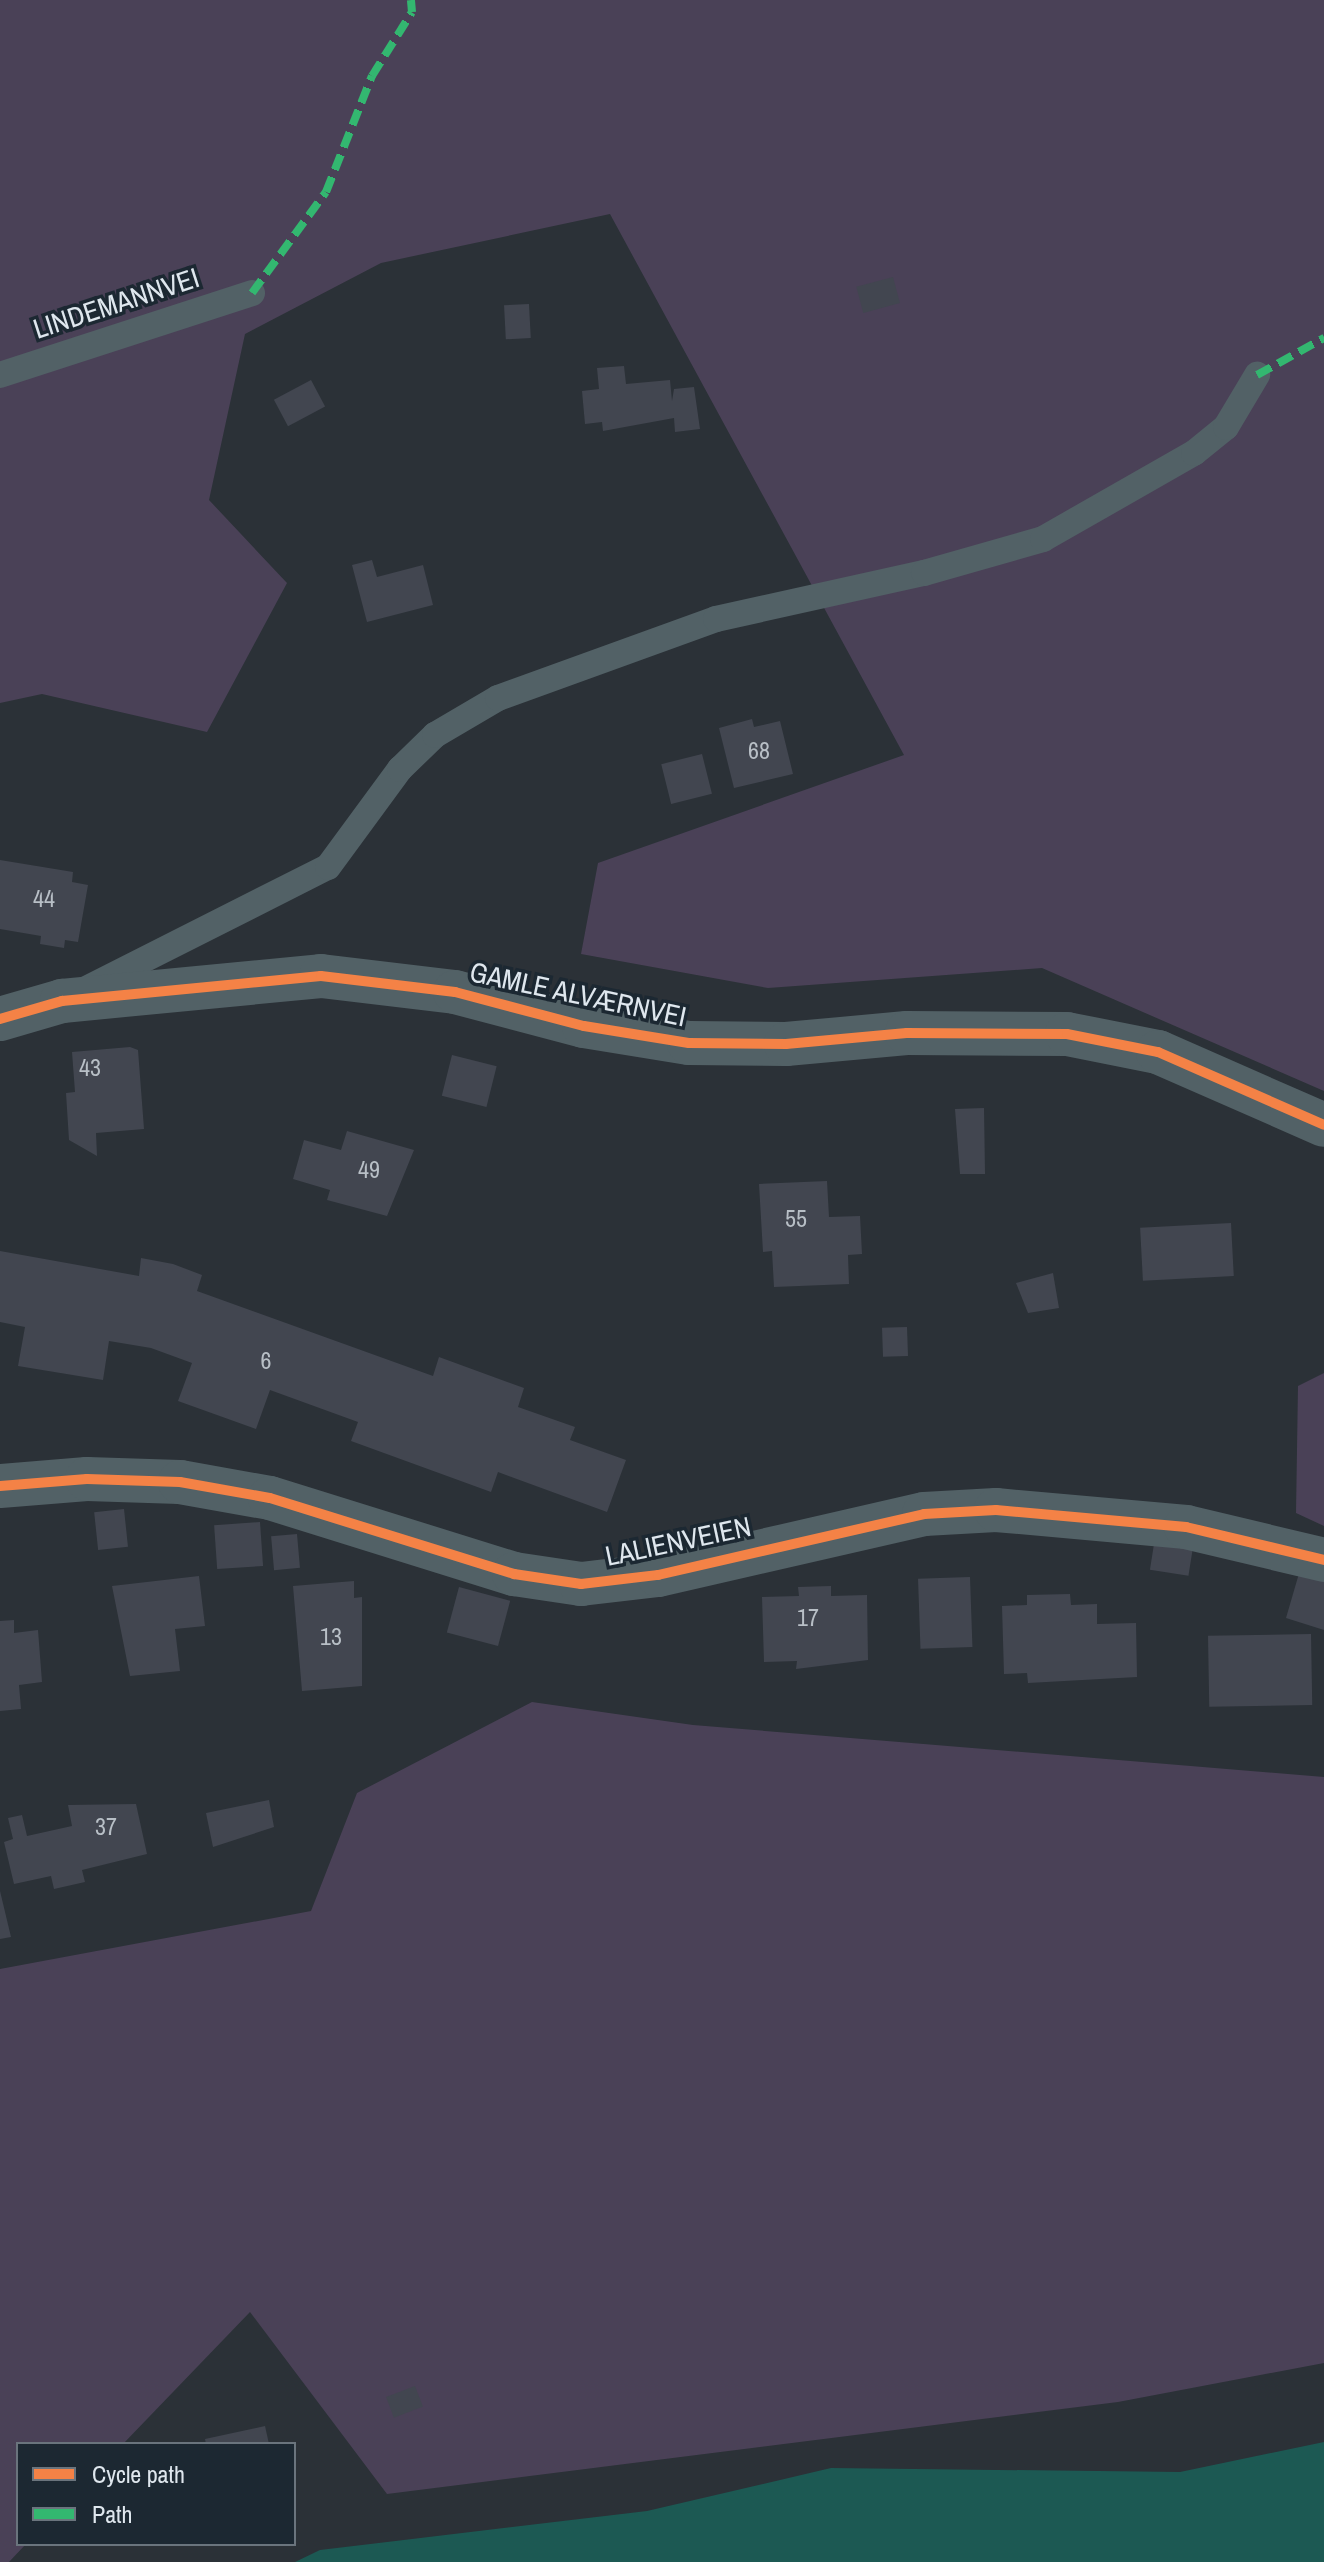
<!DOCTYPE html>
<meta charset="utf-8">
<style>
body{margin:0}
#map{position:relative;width:1324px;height:2562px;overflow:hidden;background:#2b3137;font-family:"Archivo Narrow",sans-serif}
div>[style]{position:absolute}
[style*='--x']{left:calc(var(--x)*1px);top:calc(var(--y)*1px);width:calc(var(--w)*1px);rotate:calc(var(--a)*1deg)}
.green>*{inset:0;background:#4a4157}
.water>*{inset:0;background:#1c5953}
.building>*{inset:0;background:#424650;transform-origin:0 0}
.service>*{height:26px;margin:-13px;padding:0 13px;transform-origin:13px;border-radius:13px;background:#526166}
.minor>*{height:44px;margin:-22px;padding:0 22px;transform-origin:22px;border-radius:22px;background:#526166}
.quiet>*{height:8px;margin-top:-4px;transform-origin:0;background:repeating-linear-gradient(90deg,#33b770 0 16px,transparent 0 24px)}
.cycleway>*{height:10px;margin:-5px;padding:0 5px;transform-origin:5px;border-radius:5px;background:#f48246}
span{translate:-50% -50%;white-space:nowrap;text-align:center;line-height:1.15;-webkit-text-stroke:7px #1c2832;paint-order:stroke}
.number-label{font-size:24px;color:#b8bfc6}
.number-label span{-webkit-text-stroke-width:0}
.street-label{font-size:28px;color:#dfe7ee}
.legend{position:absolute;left:16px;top:2442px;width:280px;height:104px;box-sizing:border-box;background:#1c2832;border:2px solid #6a747d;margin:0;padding:10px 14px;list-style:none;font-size:24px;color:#dfe7ee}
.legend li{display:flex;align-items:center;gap:16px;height:40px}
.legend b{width:40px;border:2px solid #6a747d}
</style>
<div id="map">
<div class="green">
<div style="clip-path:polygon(0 0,1324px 0,1324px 1091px,1042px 968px,768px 988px,581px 954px,598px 863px,904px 755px,610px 214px,381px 263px,245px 334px,209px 500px,287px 583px,207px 732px,42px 694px,0 703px)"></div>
<div style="clip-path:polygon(1324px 1373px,1324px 1526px,1296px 1513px,1298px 1386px)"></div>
<div style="clip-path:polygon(532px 1702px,693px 1725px,1324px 1777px,1324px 2363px,1118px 2402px,387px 2494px,250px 2312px,123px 2444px,18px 2444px,18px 2544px,26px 2544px,9px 2562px,0 2562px,0 1969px,311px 1911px,357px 1793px)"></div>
</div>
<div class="water">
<div style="clip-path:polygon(1324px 2442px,1324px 2562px,295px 2562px,320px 2550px,647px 2511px,831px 2468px,1180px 2472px)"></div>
</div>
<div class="building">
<div style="left:893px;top:277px;width:27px;height:38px;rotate:75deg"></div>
<div style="left:529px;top:304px;width:34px;height:25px;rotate:87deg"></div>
<div style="clip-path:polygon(624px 366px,626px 384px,670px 380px,672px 401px,674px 389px,694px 387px,700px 429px,675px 432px,674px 418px,603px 431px,602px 422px,585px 424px,582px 391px,599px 389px,597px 368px)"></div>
<div style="left:311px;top:380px;width:30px;height:42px;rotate:62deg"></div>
<div style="clip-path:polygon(372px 560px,377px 577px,423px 565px,433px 605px,367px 622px,352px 565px)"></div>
<div style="clip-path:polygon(752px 719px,754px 727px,780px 721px,793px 774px,734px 788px,719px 728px)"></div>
<div style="left:702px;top:754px;width:41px;height:42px;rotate:76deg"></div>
<div style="clip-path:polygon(0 860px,73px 872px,72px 882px,88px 885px,78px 942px,65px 940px,64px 948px,40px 944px,41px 936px,0 929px)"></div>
<div style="clip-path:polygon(130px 1047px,138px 1050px,144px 1129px,96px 1133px,97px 1156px,69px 1140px,66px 1093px,75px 1092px,72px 1052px)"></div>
<div style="left:452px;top:1055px;width:46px;height:42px;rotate:14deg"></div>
<div style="clip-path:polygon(984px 1108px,985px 1174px,960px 1174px,955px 1109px)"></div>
<div style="clip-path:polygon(347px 1131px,414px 1150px,387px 1216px,327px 1200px,330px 1190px,293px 1179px,304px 1140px,341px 1150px)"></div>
<div style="clip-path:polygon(827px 1181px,829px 1217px,860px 1216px,862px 1254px,848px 1255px,849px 1284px,774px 1287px,772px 1251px,763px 1252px,759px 1184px)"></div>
<div style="left:1231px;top:1223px;width:53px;height:91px;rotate:87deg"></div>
<div style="clip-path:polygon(0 1251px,139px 1276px,141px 1258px,173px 1264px,202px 1275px,197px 1291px,433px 1376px,439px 1357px,524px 1388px,518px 1407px,575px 1427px,570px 1440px,626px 1460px,607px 1512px,498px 1472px,491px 1492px,351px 1441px,358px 1422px,270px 1390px,256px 1429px,178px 1401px,192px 1363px,151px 1348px,109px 1341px,103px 1380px,18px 1366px,25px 1327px,0 1322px)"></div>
<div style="clip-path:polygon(1053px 1273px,1059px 1308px,1028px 1313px,1016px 1283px)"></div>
<div style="left:907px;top:1327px;width:29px;height:25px;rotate:88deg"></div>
<div style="left:124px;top:1509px;width:38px;height:30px;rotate:84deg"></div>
<div style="left:260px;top:1522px;width:44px;height:46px;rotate:86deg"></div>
<div style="left:297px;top:1534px;width:34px;height:26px;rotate:85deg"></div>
<div style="left:1154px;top:1544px;width:39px;height:26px;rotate:9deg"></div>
<div style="clip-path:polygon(1300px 1570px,1324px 1578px,1324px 1630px,1286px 1618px)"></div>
<div style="clip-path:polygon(199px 1576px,205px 1626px,175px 1629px,180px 1671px,130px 1676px,112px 1586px)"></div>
<div style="left:970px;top:1577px;width:70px;height:52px;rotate:88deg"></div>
<div style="clip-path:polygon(354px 1581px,354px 1598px,362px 1597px,362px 1686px,302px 1691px,293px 1586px)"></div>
<div style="clip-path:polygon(831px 1586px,831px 1596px,867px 1595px,868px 1660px,796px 1669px,797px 1661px,764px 1662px,762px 1597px,799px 1596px,798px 1587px)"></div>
<div style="left:459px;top:1587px;width:53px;height:47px;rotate:15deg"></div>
<div style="clip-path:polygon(1070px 1594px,1071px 1605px,1097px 1604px,1097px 1624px,1136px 1623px,1137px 1677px,1028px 1683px,1027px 1673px,1004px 1674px,1002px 1606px,1027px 1605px,1027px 1595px)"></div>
<div style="clip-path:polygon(14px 1620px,14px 1633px,38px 1630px,42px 1682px,19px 1685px,21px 1709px,0 1711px,0 1621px)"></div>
<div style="left:1311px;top:1634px;width:71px;height:103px;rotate:89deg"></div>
<div style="clip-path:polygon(269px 1800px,274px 1827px,213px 1847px,206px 1813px)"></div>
<div style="clip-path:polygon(136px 1804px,147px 1854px,82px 1870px,85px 1882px,54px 1889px,51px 1876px,14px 1884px,4px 1842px,13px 1839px,8px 1818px,22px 1815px,27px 1836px,72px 1826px,68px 1805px)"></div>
<div style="clip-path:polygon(0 1891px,11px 1937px,0 1939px)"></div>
<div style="left:415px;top:2386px;width:22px;height:31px;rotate:69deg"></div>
<div style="clip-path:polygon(265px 2426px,269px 2444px,206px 2444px,205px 2439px)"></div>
</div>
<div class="service">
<div style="--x:0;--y:375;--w:265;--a:-18"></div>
<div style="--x:82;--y:991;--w:275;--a:-26.8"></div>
<div style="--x:328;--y:867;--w:122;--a:-53.7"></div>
<div style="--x:400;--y:769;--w:49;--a:-44.2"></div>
<div style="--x:435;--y:735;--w:73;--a:-30.4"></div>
<div style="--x:498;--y:698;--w:232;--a:-19.9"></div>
<div style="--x:716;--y:619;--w:213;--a:-12.5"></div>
<div style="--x:924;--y:573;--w:124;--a:-15.9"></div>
<div style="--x:1043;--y:539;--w:174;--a:-29.7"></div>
<div style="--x:1194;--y:453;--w:41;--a:-39.1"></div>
<div style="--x:1226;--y:427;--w:61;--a:-59.2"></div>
</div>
<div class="minor">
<div style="--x:0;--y:1019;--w:65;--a:-16.2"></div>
<div style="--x:62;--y:1001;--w:260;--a:-5.5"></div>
<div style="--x:321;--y:976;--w:135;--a:6.8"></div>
<div style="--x:455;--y:992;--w:133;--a:14.8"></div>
<div style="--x:584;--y:1026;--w:106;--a:9.2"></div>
<div style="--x:689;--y:1043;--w:97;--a:0.6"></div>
<div style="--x:786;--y:1044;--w:121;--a:-5.2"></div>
<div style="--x:907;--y:1033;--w:160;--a:0.4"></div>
<div style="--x:1067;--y:1034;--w:93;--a:11.2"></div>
<div style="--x:1158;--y:1052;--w:181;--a:23.7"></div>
<div style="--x:0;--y:1486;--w:87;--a:-4.6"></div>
<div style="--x:87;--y:1479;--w:93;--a:1.8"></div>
<div style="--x:180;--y:1482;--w:91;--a:10.1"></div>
<div style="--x:270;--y:1498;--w:256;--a:17.3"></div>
<div style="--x:514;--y:1574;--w:68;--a:8.5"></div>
<div style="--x:581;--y:1584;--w:78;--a:-6.7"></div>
<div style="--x:658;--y:1575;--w:273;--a:-12.9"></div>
<div style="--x:924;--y:1514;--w:72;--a:-3.2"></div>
<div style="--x:996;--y:1510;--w:191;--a:5.1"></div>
<div style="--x:1186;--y:1527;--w:142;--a:13.4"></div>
</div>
<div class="quiet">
<div style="--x:252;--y:293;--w:125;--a:-53.8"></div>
<div style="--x:326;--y:192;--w:125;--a:-68.4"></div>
<div style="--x:372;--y:76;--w:75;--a:-58"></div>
<div style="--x:412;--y:12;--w:12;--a:-95"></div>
<div style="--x:1257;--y:375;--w:77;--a:-28.9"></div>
</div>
<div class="cycleway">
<div style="--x:0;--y:1019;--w:65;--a:-16.2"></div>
<div style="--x:62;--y:1001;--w:260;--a:-5.5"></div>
<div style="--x:321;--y:976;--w:135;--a:6.8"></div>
<div style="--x:455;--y:992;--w:133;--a:14.8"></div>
<div style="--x:584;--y:1026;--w:106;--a:9.2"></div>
<div style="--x:689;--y:1043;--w:97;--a:0.6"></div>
<div style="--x:786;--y:1044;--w:121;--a:-5.2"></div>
<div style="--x:907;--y:1033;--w:160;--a:0.4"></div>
<div style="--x:1067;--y:1034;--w:93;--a:11.2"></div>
<div style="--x:1158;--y:1052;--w:181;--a:23.7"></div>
<div style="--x:0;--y:1486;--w:87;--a:-4.6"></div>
<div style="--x:87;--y:1479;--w:93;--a:1.8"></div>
<div style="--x:180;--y:1482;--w:91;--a:10.1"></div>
<div style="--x:270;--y:1498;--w:256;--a:17.3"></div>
<div style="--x:514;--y:1574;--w:68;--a:8.5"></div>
<div style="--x:581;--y:1584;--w:78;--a:-6.7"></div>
<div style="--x:658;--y:1575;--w:273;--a:-12.9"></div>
<div style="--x:924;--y:1514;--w:72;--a:-3.2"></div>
<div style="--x:996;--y:1510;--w:191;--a:5.1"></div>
<div style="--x:1186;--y:1527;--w:142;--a:13.4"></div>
</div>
<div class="number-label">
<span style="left:759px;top:751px">68</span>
<span style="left:44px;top:899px">44</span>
<span style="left:90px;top:1068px">43</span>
<span style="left:369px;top:1170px">49</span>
<span style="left:796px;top:1219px">55</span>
<span style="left:266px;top:1361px">6</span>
<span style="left:808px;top:1618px">17</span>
<span style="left:331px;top:1637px">13</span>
<span style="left:106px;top:1827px">37</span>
</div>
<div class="street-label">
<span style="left:116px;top:303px;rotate:-18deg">LINDEMANNVEI</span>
<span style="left:578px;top:994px;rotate:12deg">GAMLE ALVÆRNVEI</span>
<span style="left:678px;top:1541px;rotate:-12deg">LALIENVEIEN</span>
</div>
<ul class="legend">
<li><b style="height:10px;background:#f48246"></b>Cycle path</li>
<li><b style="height:10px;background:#33b770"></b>Path</li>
</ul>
</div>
